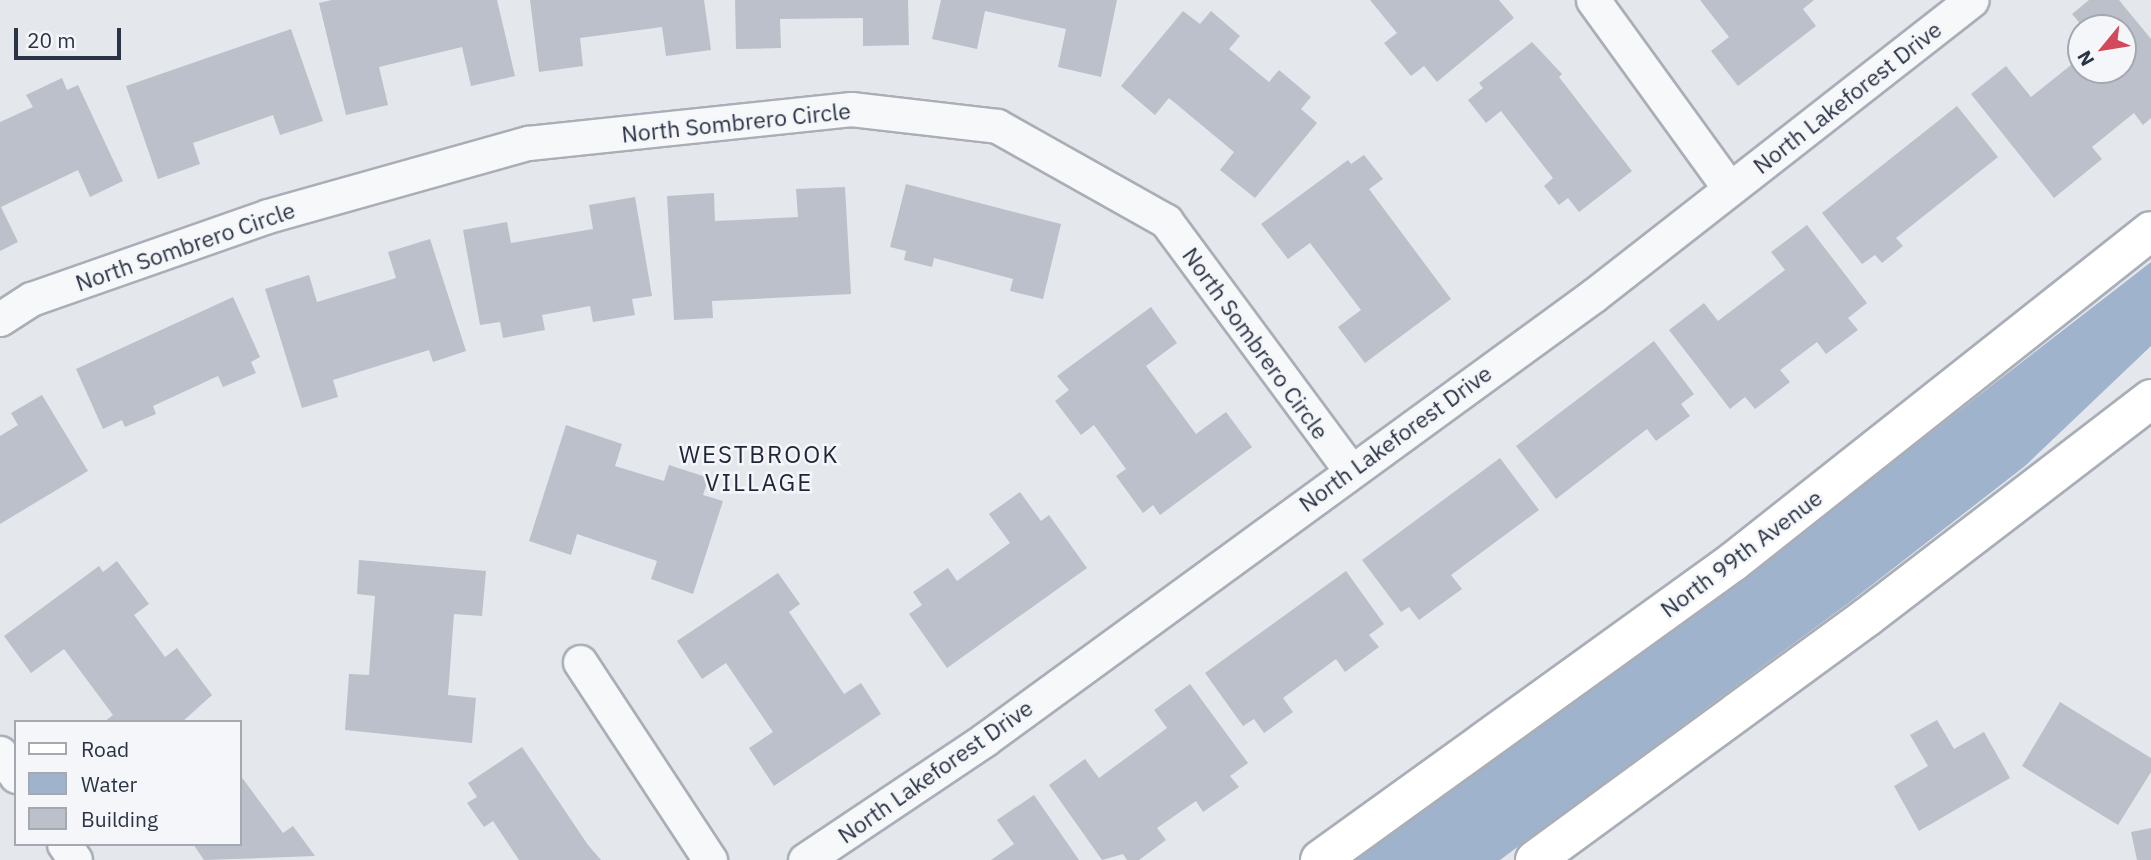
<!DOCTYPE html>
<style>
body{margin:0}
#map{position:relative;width:2151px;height:860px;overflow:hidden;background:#e4e7ec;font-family:"IBM Plex Sans",sans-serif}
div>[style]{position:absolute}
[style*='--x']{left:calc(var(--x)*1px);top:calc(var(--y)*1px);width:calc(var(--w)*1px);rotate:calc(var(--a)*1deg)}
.water>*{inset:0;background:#9fb4cc}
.building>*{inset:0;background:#bbc0ca}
.roads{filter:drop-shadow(2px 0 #a9aeb7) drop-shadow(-2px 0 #a9aeb7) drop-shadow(0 2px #a9aeb7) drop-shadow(0 -2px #a9aeb7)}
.minor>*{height:33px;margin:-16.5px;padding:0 16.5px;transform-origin:16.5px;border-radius:16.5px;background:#f7f8fa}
.secondary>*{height:38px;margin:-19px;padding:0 19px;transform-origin:19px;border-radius:19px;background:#fff}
span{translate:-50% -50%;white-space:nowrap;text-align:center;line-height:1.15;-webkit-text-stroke:5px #f4f6f9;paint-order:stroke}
.street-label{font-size:23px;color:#2b3445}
.neighbourhood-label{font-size:24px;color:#1d2536;letter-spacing:2px}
.legend{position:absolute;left:14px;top:720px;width:228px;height:126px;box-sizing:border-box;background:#f4f6f9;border:2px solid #a4a8b1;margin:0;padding:9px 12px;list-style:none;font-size:21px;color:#2b3445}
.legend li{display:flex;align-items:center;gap:14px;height:35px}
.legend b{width:35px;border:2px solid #a4a8b1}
.north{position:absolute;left:2067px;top:14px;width:70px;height:70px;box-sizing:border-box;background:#f4f6f9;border:2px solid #a4a8b1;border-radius:50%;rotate:240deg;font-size:19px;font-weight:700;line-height:28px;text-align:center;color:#2b3445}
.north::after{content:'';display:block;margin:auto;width:24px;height:32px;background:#d1495b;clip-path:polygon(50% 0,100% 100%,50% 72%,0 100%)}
.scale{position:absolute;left:14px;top:28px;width:107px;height:32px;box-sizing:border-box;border:4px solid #2b3445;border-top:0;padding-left:9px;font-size:21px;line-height:24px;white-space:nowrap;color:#2b3445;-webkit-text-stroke:5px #f4f6f9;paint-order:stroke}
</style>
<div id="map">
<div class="water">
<div style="clip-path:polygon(2151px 262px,2151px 346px,2025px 466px,1850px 602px,1500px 860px,1355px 860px,1827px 513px)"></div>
</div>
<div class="building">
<div style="clip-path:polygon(332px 0,497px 0,515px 76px,471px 86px,462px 47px,379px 67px,388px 105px,346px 115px,319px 3px)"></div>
<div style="clip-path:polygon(530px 0,704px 0,711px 50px,666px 56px,662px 27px,580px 38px,583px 66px,539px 72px)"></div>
<div style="clip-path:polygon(735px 0,908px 0,909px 45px,863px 46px,863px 18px,780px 19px,781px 48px,736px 49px)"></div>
<div style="clip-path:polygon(941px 0,1117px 0,1101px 77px,1058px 67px,1066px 29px,985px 11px,977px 49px,932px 39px)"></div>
<div style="clip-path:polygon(1370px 0,1499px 0,1514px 18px,1437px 82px,1424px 66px,1411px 76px,1384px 43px,1397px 33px)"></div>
<div style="clip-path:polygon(1700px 0,1814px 0,1803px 9px,1816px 26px,1738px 86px,1711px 51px,1729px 37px)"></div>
<div style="clip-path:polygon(2089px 0,2119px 0,2151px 39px,2151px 118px,2143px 125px,2134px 113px,2092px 147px,2102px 159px,2054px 198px,1971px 94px,2006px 66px,2031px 97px,2081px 57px,2081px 70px,2123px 70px,2123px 28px,2084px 28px,2072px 14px)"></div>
<div style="clip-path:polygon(1183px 11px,1200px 24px,1211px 11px,1240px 36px,1229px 49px,1269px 82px,1279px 70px,1311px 97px,1301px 109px,1317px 123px,1255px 198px,1220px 170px,1234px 152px,1169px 98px,1155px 115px,1121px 86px)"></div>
<div style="clip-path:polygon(291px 29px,323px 121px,280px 135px,273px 115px,193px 143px,200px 164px,158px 179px,126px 86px)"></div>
<div style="clip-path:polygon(1532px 42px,1562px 74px,1559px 77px,1632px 171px,1579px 212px,1568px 198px,1559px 205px,1544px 186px,1553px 178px,1501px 111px,1486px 123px,1468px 100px,1483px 88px,1479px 83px)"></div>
<div style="clip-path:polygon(62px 78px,67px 90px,78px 85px,123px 181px,90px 197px,78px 170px,1px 207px,18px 242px,0 251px,0 122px,33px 107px,26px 95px)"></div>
<div style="clip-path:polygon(1957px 106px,1998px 157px,1896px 238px,1903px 246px,1882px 263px,1875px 255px,1862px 264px,1822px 213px)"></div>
<div style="clip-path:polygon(1364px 155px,1383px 179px,1369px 189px,1451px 299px,1365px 363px,1338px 327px,1361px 310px,1310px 243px,1288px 259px,1261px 224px,1348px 160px,1351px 164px)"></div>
<div style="clip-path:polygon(906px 184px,1061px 224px,1043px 299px,1010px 291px,1013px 279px,934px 258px,932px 267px,904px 260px,906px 251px,890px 247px)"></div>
<div style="clip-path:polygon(845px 187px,851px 294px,712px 301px,713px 318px,674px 320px,667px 196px,714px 193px,715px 221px,798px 217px,796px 189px)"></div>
<div style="clip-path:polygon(635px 197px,652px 296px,632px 299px,635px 315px,593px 322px,590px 306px,542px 315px,545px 330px,503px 338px,500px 322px,480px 325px,463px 230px,507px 222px,511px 243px,593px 229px,589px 205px)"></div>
<div style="clip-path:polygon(1807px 225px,1867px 303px,1848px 318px,1858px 330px,1826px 354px,1817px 342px,1780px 370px,1790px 382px,1755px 409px,1745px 397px,1730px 409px,1669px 330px,1704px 303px,1718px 321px,1785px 270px,1771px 252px)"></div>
<div style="clip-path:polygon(430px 239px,466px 351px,433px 362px,429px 350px,333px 380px,338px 397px,302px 408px,265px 289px,309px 275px,317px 302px,396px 278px,388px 252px)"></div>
<div style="clip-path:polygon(233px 297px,260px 357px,251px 362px,256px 373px,223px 387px,218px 376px,153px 406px,156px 414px,125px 427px,122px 420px,103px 429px,76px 369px)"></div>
<div style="clip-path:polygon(1151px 307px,1177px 343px,1146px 366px,1196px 434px,1226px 412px,1252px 447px,1160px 515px,1153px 505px,1143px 513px,1116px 476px,1126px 469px,1094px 425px,1081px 435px,1055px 401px,1069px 390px,1057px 376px)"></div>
<div style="clip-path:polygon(1654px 341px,1694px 394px,1681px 404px,1690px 416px,1656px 441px,1647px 429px,1556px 499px,1516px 446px)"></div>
<div style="clip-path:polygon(42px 395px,88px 471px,0 524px,0 436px,18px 425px,11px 413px)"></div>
<div style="clip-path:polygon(566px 425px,622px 444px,615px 466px,664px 481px,669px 465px,709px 478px,703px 495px,723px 501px,693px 594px,651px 579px,657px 561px,577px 534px,571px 555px,529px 541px)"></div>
<div style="clip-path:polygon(1500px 458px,1539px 510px,1451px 575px,1462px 589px,1419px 620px,1409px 607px,1401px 612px,1362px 560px)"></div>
<div style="clip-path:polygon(1020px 492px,1041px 521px,1049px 515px,1087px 568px,947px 668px,909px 614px,922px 605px,913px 592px,948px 568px,957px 581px,1010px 543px,989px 514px)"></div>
<div style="clip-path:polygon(359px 560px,486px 571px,482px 616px,454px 614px,448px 695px,476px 698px,472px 743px,345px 730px,349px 674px,369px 675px,375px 596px,357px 594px)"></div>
<div style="clip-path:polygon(117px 561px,149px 604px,134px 615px,165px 657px,177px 648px,212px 695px,182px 722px,104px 722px,113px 715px,64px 649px,31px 673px,4px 636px,99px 566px,103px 572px)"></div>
<div style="clip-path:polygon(1346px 571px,1384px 624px,1369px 635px,1379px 647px,1345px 672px,1336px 659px,1283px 698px,1293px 712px,1264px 733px,1254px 719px,1243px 726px,1205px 673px)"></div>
<div style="clip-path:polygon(778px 573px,800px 604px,789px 612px,844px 694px,861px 683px,881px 714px,774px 786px,749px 748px,773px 732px,726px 663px,702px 679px,677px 641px)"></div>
<div style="clip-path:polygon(1190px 684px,1248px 763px,1230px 776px,1239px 787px,1203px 812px,1196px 801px,1157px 828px,1166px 840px,1139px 860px,1127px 860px,1123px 854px,1102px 860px,1049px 785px,1085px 759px,1099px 778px,1167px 728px,1154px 710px)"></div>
<div style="clip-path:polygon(2060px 702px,2151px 758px,2151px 772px,2118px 825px,2022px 766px)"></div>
<div style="clip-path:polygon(1937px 720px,1954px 749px,1984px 732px,2010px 778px,1919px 831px,1894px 786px,1928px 766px,1910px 735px)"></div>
<div style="clip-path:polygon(522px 747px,588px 845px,601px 860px,519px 860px,493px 821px,484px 827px,467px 803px,477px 797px,468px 783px)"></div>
<div style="clip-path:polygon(240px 775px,283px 833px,293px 826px,315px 856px,204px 860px,193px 844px,240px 844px)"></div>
<div style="clip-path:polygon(1034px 795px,1079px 860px,991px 860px,1014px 844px,997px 820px)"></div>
<div style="clip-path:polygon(2151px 828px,2151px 860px,2137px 860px,2131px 832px)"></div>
</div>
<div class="roads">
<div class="minor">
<div style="--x:1593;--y:0;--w:232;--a:54.1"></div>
<div style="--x:0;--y:319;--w:37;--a:-33"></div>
<div style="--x:31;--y:299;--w:251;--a:-19.3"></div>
<div style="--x:268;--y:216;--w:270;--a:-15.7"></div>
<div style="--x:528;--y:143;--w:325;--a:-6"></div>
<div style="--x:851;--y:109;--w:147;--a:6.6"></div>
<div style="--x:997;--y:126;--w:194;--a:29.3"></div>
<div style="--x:1166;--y:221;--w:310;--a:53.5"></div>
<div style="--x:580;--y:662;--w:237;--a:56.7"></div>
<div style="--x:0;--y:753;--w:28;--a:55"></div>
<div style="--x:64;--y:844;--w:19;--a:55"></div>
<div style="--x:805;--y:860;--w:216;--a:-33.8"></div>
<div style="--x:984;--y:740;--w:755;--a:-36.11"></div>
<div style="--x:1594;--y:295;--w:479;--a:-38"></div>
</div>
<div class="secondary">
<div style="--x:1320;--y:860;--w:509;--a:-35.81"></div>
<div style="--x:1733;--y:562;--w:533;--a:-38.37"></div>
<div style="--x:1535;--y:860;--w:411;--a:-36.2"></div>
<div style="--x:1867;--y:617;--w:358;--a:-37.5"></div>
</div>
</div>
<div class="street-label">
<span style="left:1847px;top:97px;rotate:-38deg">North Lakeforest Drive</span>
<span style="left:736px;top:122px;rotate:-6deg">North Sombrero Circle</span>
<span style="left:185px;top:246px;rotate:-19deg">North Sombrero Circle</span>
<span style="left:1256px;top:343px;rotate:54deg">North Sombrero Circle</span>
<span style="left:1395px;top:438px;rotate:-36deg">North Lakeforest Drive</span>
<span style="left:1741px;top:553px;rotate:-37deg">North 99th Avenue</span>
<span style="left:935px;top:771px;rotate:-35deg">North Lakeforest Drive</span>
</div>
<div class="neighbourhood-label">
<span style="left:759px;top:469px">WESTBROOK<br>VILLAGE</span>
</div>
<ul class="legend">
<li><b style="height:9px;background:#fff"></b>Road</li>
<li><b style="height:19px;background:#9fb4cc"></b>Water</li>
<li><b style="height:19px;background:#bbc0ca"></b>Building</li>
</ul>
<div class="north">N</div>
<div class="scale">20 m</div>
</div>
